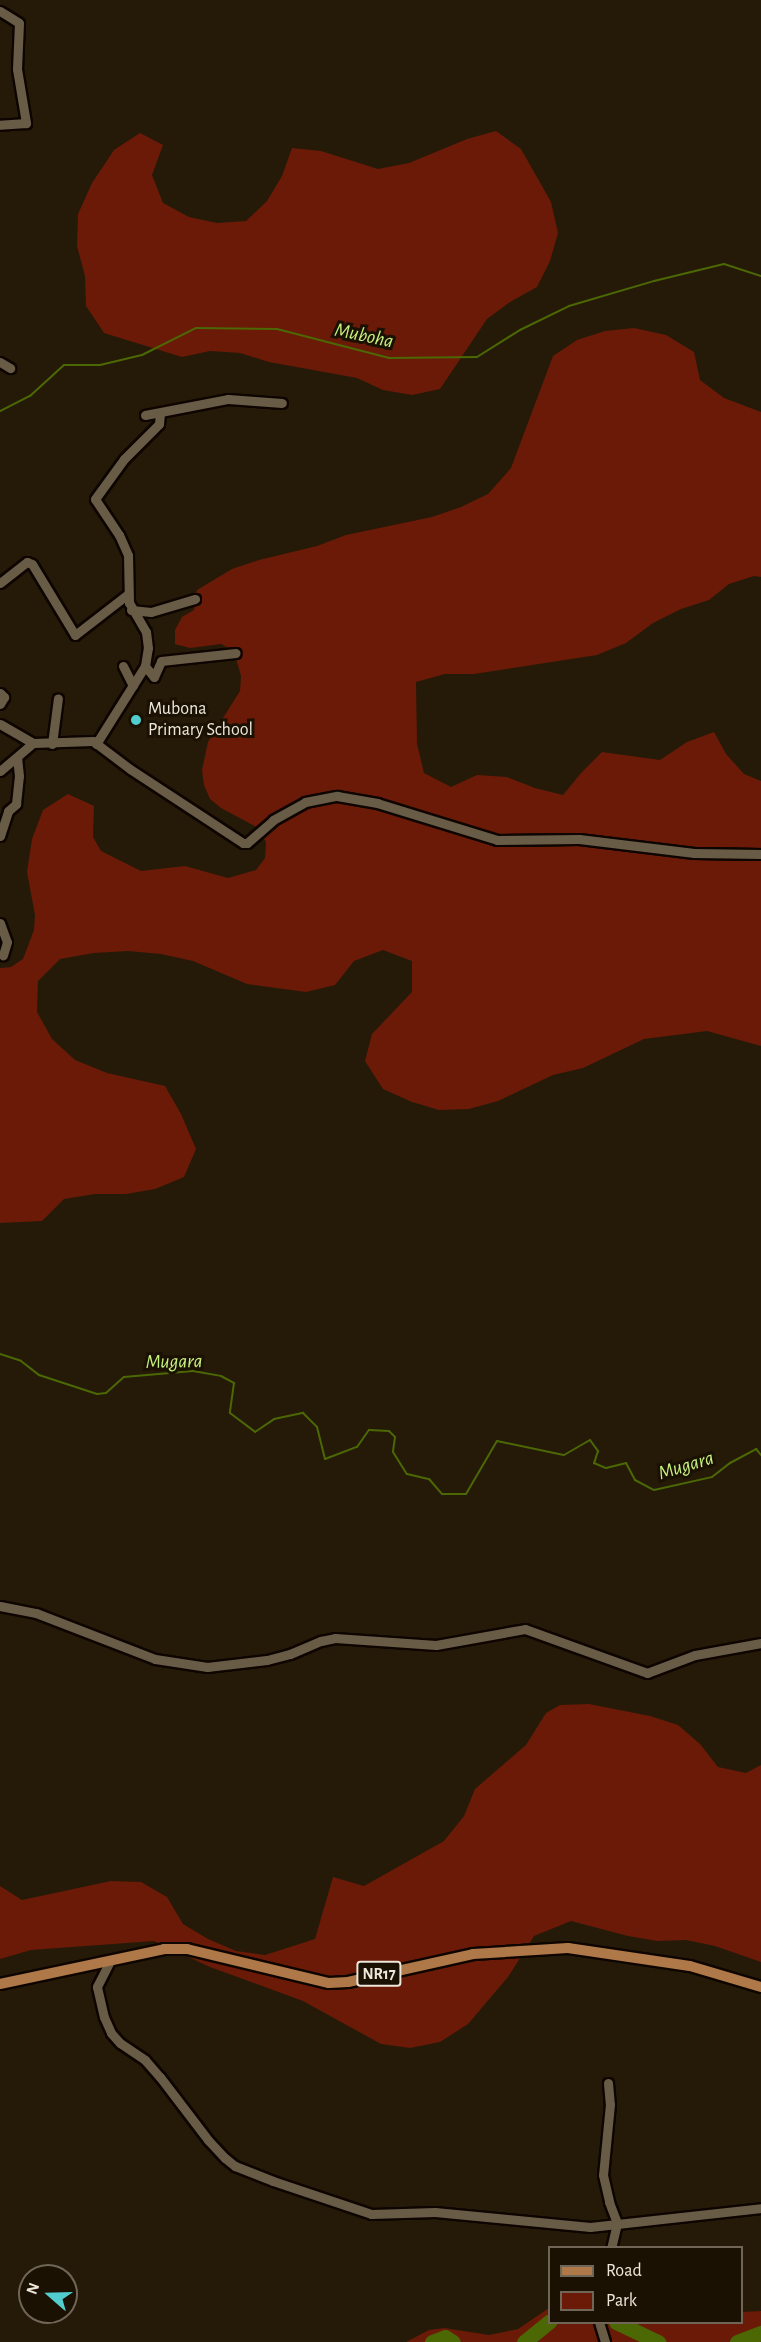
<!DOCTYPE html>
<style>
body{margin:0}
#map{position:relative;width:761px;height:2342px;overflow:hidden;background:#251a08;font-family:"Alegreya Sans",sans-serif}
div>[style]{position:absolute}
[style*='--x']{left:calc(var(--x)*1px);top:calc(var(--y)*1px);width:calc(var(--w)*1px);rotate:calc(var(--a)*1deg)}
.green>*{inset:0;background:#6a1a07}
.stream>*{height:2px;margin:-1px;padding:0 1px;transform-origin:1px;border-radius:1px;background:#4b6804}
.river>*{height:15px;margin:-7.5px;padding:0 7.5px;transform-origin:7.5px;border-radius:7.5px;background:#4b6804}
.roads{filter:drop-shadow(2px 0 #0e0500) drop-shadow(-2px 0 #0e0500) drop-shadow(0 2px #0e0500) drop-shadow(0 -2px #0e0500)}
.minor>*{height:9px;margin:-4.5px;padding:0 4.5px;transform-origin:4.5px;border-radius:4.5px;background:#685c47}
.major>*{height:10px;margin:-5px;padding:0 5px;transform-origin:5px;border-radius:5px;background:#ae7848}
.dots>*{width:16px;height:16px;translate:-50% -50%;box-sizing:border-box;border:3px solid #1b1102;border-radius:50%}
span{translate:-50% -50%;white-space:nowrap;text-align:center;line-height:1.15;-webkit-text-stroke:6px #1b1102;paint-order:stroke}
.shield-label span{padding:2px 4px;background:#1b1102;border:2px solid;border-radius:4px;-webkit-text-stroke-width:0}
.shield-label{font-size:16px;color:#ede6da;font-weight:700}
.poi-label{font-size:18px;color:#ede6da}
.left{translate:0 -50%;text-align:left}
.water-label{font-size:20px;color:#c7f381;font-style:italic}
.legend{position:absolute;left:548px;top:2246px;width:195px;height:78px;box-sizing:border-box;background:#1b1102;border:2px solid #6f6658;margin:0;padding:8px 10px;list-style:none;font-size:18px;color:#ede6da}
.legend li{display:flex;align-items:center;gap:12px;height:30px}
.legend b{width:30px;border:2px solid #6f6658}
.north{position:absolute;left:18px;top:2264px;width:60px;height:60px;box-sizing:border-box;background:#1b1102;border:2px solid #6f6658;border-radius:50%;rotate:290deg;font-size:16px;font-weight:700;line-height:24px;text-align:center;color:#ede6da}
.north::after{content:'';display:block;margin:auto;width:21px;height:27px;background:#52cdcd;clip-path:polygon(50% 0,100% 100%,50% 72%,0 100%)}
</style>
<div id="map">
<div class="green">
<div style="clip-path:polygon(496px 131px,521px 149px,551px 202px,558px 233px,550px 261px,537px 287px,510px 302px,487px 319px,440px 389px,412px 395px,383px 390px,357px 378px,269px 362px,240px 353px,210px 351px,182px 357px,104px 333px,86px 306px,85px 276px,77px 246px,78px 214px,92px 183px,114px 150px,140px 133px,163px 145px,152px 175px,163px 203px,189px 217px,217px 223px,246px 221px,267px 201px,282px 176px,292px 148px,321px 151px,378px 169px,409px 163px,467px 139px)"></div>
<div style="clip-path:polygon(634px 328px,666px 335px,694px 352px,700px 380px,724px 398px,761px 412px,761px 577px,754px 576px,729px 584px,709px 600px,681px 609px,653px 623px,626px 643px,597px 655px,474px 674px,445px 674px,416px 682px,417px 744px,424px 773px,451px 787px,477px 775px,507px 777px,535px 788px,563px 795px,581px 773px,602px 752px,660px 760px,687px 742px,714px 732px,726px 754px,744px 774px,761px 781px,761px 1046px,707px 1031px,644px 1039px,583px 1068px,553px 1075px,498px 1101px,469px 1109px,439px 1110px,412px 1102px,383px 1089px,365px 1061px,372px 1034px,412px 992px,412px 961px,383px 950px,354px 961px,335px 985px,306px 992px,247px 984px,193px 961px,161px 954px,128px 951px,94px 953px,60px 959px,38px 981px,37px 1012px,52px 1039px,75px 1060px,107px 1073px,165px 1086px,181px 1114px,196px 1149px,184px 1177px,155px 1189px,126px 1194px,95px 1194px,64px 1199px,42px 1221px,0 1223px,0 968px,11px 967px,23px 959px,34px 930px,35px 915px,27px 872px,32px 839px,43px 810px,68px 794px,94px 806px,93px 837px,101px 851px,141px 871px,185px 866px,228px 878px,256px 870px,265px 858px,266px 843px,260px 829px,221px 808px,210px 799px,204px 785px,202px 770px,208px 742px,240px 691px,241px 676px,234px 651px,221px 644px,190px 648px,175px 644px,175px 630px,182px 617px,194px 610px,197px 590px,232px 569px,259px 560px,317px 546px,346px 535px,432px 517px,461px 507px,488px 494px,511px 468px,553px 356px,577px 340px,605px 331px)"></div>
<div style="clip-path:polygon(589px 1704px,650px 1716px,678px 1725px,700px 1744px,718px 1767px,746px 1773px,761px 1765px,761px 1962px,715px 1946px,686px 1940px,657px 1941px,628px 1936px,571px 1921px,534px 1936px,508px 1977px,468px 2024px,440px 2042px,410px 2048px,381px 2044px,303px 2001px,210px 1967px,154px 1941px,31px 1950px,0 1959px,0 1886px,22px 1900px,111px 1881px,141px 1882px,167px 1897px,183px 1924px,208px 1939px,236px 1951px,265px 1955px,315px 1939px,333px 1877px,364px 1886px,444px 1841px,464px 1816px,475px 1789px,526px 1745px,546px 1713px,560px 1705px)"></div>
<div style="clip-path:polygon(549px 2308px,550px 2322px,742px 2322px,742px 2312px,761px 2311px,761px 2342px,406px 2342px,429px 2330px,444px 2328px,489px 2335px,518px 2329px)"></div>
</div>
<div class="stream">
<div style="--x:0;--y:411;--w:34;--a:-27"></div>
<div style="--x:30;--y:396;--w:46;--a:-42.4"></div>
<div style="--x:64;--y:365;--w:36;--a:0"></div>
<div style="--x:100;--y:365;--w:43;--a:-13.4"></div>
<div style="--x:142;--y:355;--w:60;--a:-26.6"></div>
<div style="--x:196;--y:328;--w:81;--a:0.7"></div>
<div style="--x:277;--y:329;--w:116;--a:14.5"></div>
<div style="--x:389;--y:358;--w:88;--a:-0.7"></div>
<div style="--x:477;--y:357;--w:51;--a:-32.1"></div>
<div style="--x:520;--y:330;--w:55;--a:-26.1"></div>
<div style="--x:569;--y:306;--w:89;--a:-16.4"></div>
<div style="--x:654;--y:281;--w:72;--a:-13.7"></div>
<div style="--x:724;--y:264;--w:39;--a:18"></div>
<div style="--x:0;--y:1354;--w:22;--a:18"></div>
<div style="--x:21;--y:1361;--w:23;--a:38"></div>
<div style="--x:39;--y:1375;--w:61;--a:18.1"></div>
<div style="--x:97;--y:1394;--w:9;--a:-6"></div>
<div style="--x:106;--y:1393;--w:24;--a:-42"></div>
<div style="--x:124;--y:1377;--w:69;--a:-5"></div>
<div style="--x:193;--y:1371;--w:28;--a:10"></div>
<div style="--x:221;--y:1376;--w:15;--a:28"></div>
<div style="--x:234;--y:1383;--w:30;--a:98"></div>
<div style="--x:230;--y:1413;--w:31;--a:37"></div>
<div style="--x:255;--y:1432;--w:23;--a:-34"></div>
<div style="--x:274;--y:1419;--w:30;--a:-12"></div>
<div style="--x:303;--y:1413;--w:20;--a:45"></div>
<div style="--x:317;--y:1427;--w:33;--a:76"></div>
<div style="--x:325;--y:1459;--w:34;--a:-21"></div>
<div style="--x:357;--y:1447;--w:21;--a:-55"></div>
<div style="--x:369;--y:1430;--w:20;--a:3"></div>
<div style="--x:389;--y:1431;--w:8;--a:45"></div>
<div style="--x:395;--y:1437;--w:15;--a:98"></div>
<div style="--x:393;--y:1452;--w:26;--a:58"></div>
<div style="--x:407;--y:1474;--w:23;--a:13"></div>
<div style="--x:429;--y:1479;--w:20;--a:49"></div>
<div style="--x:442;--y:1494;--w:24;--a:0"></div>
<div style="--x:466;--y:1494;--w:61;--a:-59.7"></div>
<div style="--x:497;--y:1441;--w:68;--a:11.8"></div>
<div style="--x:564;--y:1455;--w:30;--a:-30"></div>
<div style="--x:590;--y:1440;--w:14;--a:54"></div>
<div style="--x:598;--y:1451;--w:13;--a:108"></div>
<div style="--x:594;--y:1463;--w:13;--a:23"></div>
<div style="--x:606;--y:1468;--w:21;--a:-14"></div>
<div style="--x:626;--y:1463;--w:19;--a:62"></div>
<div style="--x:635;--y:1480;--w:21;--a:28"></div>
<div style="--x:654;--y:1490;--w:59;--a:-12.6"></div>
<div style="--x:712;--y:1477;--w:23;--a:-38"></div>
<div style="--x:730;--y:1463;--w:30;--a:-28"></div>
<div style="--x:756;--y:1449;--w:8;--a:50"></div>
</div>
<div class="river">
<div style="--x:616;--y:2322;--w:47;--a:25.5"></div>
<div style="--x:432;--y:2342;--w:14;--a:-21"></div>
<div style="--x:445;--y:2337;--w:9;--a:32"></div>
<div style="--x:524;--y:2342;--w:33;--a:-39"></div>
<div style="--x:737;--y:2342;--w:26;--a:-21"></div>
</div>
<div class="roads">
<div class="minor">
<div style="--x:0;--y:11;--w:22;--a:32"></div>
<div style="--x:19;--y:23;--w:46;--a:92.5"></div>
<div style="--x:17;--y:69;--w:55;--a:80.5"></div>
<div style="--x:26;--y:123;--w:26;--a:176"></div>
<div style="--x:0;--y:362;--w:12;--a:31"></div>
<div style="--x:145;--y:415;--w:85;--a:-10.9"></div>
<div style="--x:228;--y:399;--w:54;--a:4.2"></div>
<div style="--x:0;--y:583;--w:34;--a:-38"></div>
<div style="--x:27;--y:562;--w:5;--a:22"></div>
<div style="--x:32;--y:564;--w:83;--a:58.8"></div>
<div style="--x:75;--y:635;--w:67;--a:-37.7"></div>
<div style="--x:131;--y:610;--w:20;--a:6"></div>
<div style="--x:151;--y:612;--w:46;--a:-16.5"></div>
<div style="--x:123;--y:666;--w:22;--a:63"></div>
<div style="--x:145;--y:666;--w:14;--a:51"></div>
<div style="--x:154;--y:677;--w:17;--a:-66"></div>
<div style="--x:161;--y:661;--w:75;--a:-6.1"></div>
<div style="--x:0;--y:693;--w:6;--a:45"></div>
<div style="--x:4;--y:697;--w:8;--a:120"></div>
<div style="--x:0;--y:724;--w:38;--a:30"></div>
<div style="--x:33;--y:743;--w:60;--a:-1.9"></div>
<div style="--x:93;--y:741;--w:46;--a:37.1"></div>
<div style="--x:130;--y:769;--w:135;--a:33.2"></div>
<div style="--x:243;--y:843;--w:4;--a:0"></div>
<div style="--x:247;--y:843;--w:35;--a:-41"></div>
<div style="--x:273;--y:820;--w:37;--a:-29"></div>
<div style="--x:305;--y:802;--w:33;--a:-11"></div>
<div style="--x:337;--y:796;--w:41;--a:9.9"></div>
<div style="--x:377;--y:803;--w:126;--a:17.1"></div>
<div style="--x:497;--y:840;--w:82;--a:-0.7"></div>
<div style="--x:579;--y:839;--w:116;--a:6.9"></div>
<div style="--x:694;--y:853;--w:67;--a:0.9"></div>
<div style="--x:52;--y:744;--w:46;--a:-82.6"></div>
<div style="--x:96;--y:744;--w:92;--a:-57.9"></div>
<div style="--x:145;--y:666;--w:18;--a:-81"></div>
<div style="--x:148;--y:648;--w:16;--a:-97"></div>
<div style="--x:146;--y:632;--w:34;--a:-120"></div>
<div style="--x:129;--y:603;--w:48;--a:-91.2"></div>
<div style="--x:128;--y:555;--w:22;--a:-114"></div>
<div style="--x:119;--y:535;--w:43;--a:-123.7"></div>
<div style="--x:95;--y:499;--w:49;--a:-54.1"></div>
<div style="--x:124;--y:459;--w:49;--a:-45"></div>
<div style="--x:159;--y:424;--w:11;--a:-85"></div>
<div style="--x:0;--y:771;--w:43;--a:-40.3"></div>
<div style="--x:0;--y:836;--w:26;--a:-72"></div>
<div style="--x:8;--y:811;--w:11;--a:-41"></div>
<div style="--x:16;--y:804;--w:28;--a:-84"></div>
<div style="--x:19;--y:776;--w:18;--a:-96"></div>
<div style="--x:0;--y:923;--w:20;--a:70"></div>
<div style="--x:7;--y:942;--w:14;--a:107"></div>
<div style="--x:0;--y:1606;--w:37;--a:11"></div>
<div style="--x:36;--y:1613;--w:128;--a:21.1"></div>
<div style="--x:155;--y:1659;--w:53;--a:8.7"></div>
<div style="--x:207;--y:1667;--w:60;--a:-6.7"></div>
<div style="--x:267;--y:1660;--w:24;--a:-15"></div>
<div style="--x:290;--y:1654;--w:34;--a:-23"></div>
<div style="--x:321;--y:1641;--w:14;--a:-12"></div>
<div style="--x:335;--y:1638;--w:101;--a:4"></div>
<div style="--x:436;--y:1645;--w:90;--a:-10.2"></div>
<div style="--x:525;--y:1629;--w:130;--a:19.8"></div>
<div style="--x:647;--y:1673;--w:51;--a:-20.6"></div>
<div style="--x:695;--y:1655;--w:67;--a:-10.3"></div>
<div style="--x:110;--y:1961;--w:29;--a:117"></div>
<div style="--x:97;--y:1987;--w:31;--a:77"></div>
<div style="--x:104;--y:2017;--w:17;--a:66"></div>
<div style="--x:111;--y:2033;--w:13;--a:48"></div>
<div style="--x:120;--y:2043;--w:30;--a:34"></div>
<div style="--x:145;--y:2060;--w:23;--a:49"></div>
<div style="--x:160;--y:2077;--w:79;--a:52.7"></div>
<div style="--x:208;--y:2140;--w:25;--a:47"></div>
<div style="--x:225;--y:2158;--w:13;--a:39"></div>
<div style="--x:235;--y:2166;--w:41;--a:21.5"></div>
<div style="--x:273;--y:2181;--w:103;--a:18.6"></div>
<div style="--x:371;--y:2214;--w:64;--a:-1.8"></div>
<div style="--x:435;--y:2212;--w:156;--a:5.5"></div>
<div style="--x:590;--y:2227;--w:172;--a:-6.3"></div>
<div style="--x:608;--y:2083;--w:21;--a:85"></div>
<div style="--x:610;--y:2104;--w:71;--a:95.6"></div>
<div style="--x:603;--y:2175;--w:28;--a:77"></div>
<div style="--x:609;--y:2202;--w:22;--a:69"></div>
<div style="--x:617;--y:2223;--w:26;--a:103"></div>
<div style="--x:599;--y:2322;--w:21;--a:73"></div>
</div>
<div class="major">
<div style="--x:0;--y:1984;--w:168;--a:-12"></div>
<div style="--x:164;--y:1949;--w:23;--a:0"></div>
<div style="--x:187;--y:1949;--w:146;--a:13.5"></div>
<div style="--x:329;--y:1983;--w:19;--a:-3"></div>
<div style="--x:348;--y:1982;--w:128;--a:-12.6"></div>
<div style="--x:473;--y:1954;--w:95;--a:-3.6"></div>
<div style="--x:568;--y:1948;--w:123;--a:8.4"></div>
<div style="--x:690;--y:1966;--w:74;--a:16.5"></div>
</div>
</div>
<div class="dots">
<div style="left:136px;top:720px;background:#52cdcd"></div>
</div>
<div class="shield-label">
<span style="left:379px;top:1974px">NR17</span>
</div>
<div class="poi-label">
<span class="left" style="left:148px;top:720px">Mubona<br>Primary School</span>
</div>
<div class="water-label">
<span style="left:364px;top:336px;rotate:12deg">Muboha</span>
<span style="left:174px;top:1362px;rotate:-1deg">Mugara</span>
<span style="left:686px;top:1466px;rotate:-17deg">Mugara</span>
</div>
<ul class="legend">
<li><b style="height:8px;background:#ae7848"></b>Road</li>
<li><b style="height:16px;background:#6a1a07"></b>Park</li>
</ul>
<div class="north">N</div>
</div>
